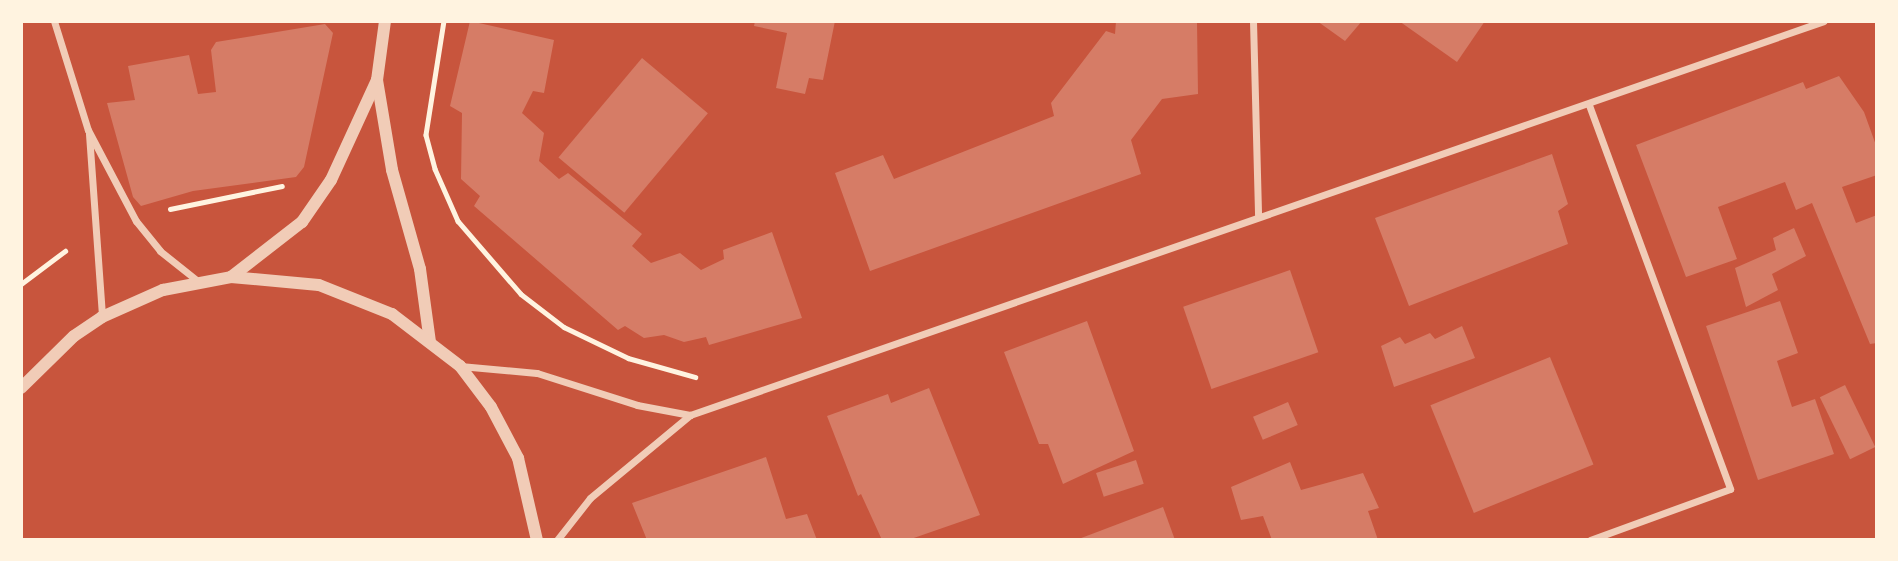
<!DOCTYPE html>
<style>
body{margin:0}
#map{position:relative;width:1898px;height:561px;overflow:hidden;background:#c8553d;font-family:"Exo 2",sans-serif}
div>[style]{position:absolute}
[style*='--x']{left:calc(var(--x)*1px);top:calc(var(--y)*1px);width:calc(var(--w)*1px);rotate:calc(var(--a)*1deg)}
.building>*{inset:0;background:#d67c66;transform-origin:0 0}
.path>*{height:4.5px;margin:-2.25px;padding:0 2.25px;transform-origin:2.25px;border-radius:2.25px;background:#fff3e0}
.minor>*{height:7px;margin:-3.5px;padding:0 3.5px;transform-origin:3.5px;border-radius:3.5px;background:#f1ccb7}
.tertiary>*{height:12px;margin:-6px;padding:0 6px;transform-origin:6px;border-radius:6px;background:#f1ccb7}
span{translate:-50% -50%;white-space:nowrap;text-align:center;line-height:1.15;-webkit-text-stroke:6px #fff3e0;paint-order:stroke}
.frame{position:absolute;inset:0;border:23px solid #fff3e0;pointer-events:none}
</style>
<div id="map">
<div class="building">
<div style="clip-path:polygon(470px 21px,554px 40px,544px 93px,533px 91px,522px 113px,544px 133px,539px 161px,559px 179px,568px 173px,642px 234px,632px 246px,651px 263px,680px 253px,701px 270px,724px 259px,723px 250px,772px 232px,802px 318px,709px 345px,706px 337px,684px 342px,664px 335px,644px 338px,625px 326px,618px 330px,474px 206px,480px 196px,461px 179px,462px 113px,450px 106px)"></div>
<div style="clip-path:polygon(755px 21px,835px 21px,823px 80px,809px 78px,805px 94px,776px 88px,787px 33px,754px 26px)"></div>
<div style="clip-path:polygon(1116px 21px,1197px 21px,1198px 94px,1162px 99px,1131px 140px,1141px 174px,870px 271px,835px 173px,883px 155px,894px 179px,1054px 116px,1051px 103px,1106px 31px,1115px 34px)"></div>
<div style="clip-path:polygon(1317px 21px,1362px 21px,1345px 41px)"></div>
<div style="clip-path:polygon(1399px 21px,1485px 21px,1457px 62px)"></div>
<div style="clip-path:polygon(325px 24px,333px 33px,304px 167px,296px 177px,193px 191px,141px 206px,133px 197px,107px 103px,135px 100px,128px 66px,189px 55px,198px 94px,216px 92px,211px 50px,216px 42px)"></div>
<div style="left:642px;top:58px;width:86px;height:130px;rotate:40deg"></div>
<div style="clip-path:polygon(1839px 76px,1864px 112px,1877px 148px,1877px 175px,1842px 187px,1856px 223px,1877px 215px,1877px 343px,1870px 344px,1812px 203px,1796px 210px,1785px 182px,1718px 207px,1737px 259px,1686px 277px,1636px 145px,1803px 82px,1806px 89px)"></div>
<div style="clip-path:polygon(1552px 154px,1568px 204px,1558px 211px,1568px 244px,1409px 306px,1375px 218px)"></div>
<div style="clip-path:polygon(1794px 228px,1806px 256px,1772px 274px,1778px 290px,1746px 307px,1735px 268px,1776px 250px,1773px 238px)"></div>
<div style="left:1290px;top:270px;width:87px;height:113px;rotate:71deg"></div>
<div style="clip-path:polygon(1780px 301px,1798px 353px,1777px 361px,1792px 407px,1815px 399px,1834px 454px,1758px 480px,1706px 326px)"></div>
<div style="clip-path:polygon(1087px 321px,1134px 451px,1063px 484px,1048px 444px,1039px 444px,1004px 352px)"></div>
<div style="clip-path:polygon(1462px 326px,1475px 358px,1394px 387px,1381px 346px,1400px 337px,1405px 344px,1430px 333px,1435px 339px)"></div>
<div style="left:1550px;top:357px;width:116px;height:129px;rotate:68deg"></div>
<div style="left:1845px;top:385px;width:69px;height:28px;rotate:64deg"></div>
<div style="clip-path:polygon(929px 388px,980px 515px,908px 540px,882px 540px,861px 494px,858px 496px,827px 416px,888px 394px,891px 403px)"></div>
<div style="left:1288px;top:402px;width:25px;height:38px;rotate:67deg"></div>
<div style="clip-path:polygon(766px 457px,786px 519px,807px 514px,817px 540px,647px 540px,632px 503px)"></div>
<div style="left:1136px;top:460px;width:25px;height:42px;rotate:72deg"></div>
<div style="clip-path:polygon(1290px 462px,1301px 490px,1363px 473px,1379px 508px,1368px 511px,1378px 540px,1272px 540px,1263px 516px,1241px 520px,1231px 487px)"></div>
<div style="clip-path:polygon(1163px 507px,1175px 540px,1076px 540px)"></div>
</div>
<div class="path">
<div style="--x:444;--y:21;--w:115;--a:99"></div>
<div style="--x:426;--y:135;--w:35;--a:75"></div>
<div style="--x:435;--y:169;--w:57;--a:66.1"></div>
<div style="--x:458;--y:221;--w:96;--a:49.2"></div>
<div style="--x:521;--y:294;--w:54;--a:37.5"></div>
<div style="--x:564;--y:327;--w:71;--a:25.8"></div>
<div style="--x:628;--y:358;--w:70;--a:15.8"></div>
<div style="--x:170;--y:209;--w:114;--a:-11.6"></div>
<div style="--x:21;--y:284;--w:55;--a:-36.9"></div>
</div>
<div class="minor">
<div style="--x:54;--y:21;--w:114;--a:72.7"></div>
<div style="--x:88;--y:130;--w:103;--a:62.2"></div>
<div style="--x:136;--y:221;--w:38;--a:51"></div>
<div style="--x:160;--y:251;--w:50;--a:38.5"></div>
<div style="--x:1253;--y:21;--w:195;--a:88.5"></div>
<div style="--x:1589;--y:105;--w:409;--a:69.8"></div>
<div style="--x:1730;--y:489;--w:149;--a:160"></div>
<div style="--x:89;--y:134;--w:183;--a:85.9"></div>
<div style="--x:460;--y:366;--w:77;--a:5.2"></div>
<div style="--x:537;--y:373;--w:105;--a:17.7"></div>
<div style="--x:637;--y:405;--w:54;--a:10.7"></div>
<div style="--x:557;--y:540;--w:53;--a:-51.8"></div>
<div style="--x:590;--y:498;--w:130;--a:-39.7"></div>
<div style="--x:690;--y:415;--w:1200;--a:-19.16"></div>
</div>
<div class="tertiary">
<div style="--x:385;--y:21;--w:60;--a:97.7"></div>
<div style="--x:377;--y:80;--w:91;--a:80.5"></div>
<div style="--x:392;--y:170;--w:103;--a:74.2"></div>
<div style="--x:420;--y:269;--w:74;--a:82.2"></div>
<div style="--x:231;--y:277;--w:90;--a:-37.8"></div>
<div style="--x:302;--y:222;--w:51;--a:-55.4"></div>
<div style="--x:331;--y:180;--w:110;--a:-65.3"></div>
<div style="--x:21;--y:388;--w:74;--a:-44.5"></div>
<div style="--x:74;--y:336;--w:34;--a:-34"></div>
<div style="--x:102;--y:317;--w:67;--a:-23.9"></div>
<div style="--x:163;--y:290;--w:69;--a:-10.8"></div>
<div style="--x:231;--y:277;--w:88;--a:5.2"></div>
<div style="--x:319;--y:285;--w:79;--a:21.7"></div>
<div style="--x:392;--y:314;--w:86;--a:37.4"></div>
<div style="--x:460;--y:366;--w:51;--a:52.9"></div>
<div style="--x:491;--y:407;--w:58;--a:62.1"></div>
<div style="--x:518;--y:458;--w:84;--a:77"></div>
</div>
<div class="frame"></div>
</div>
